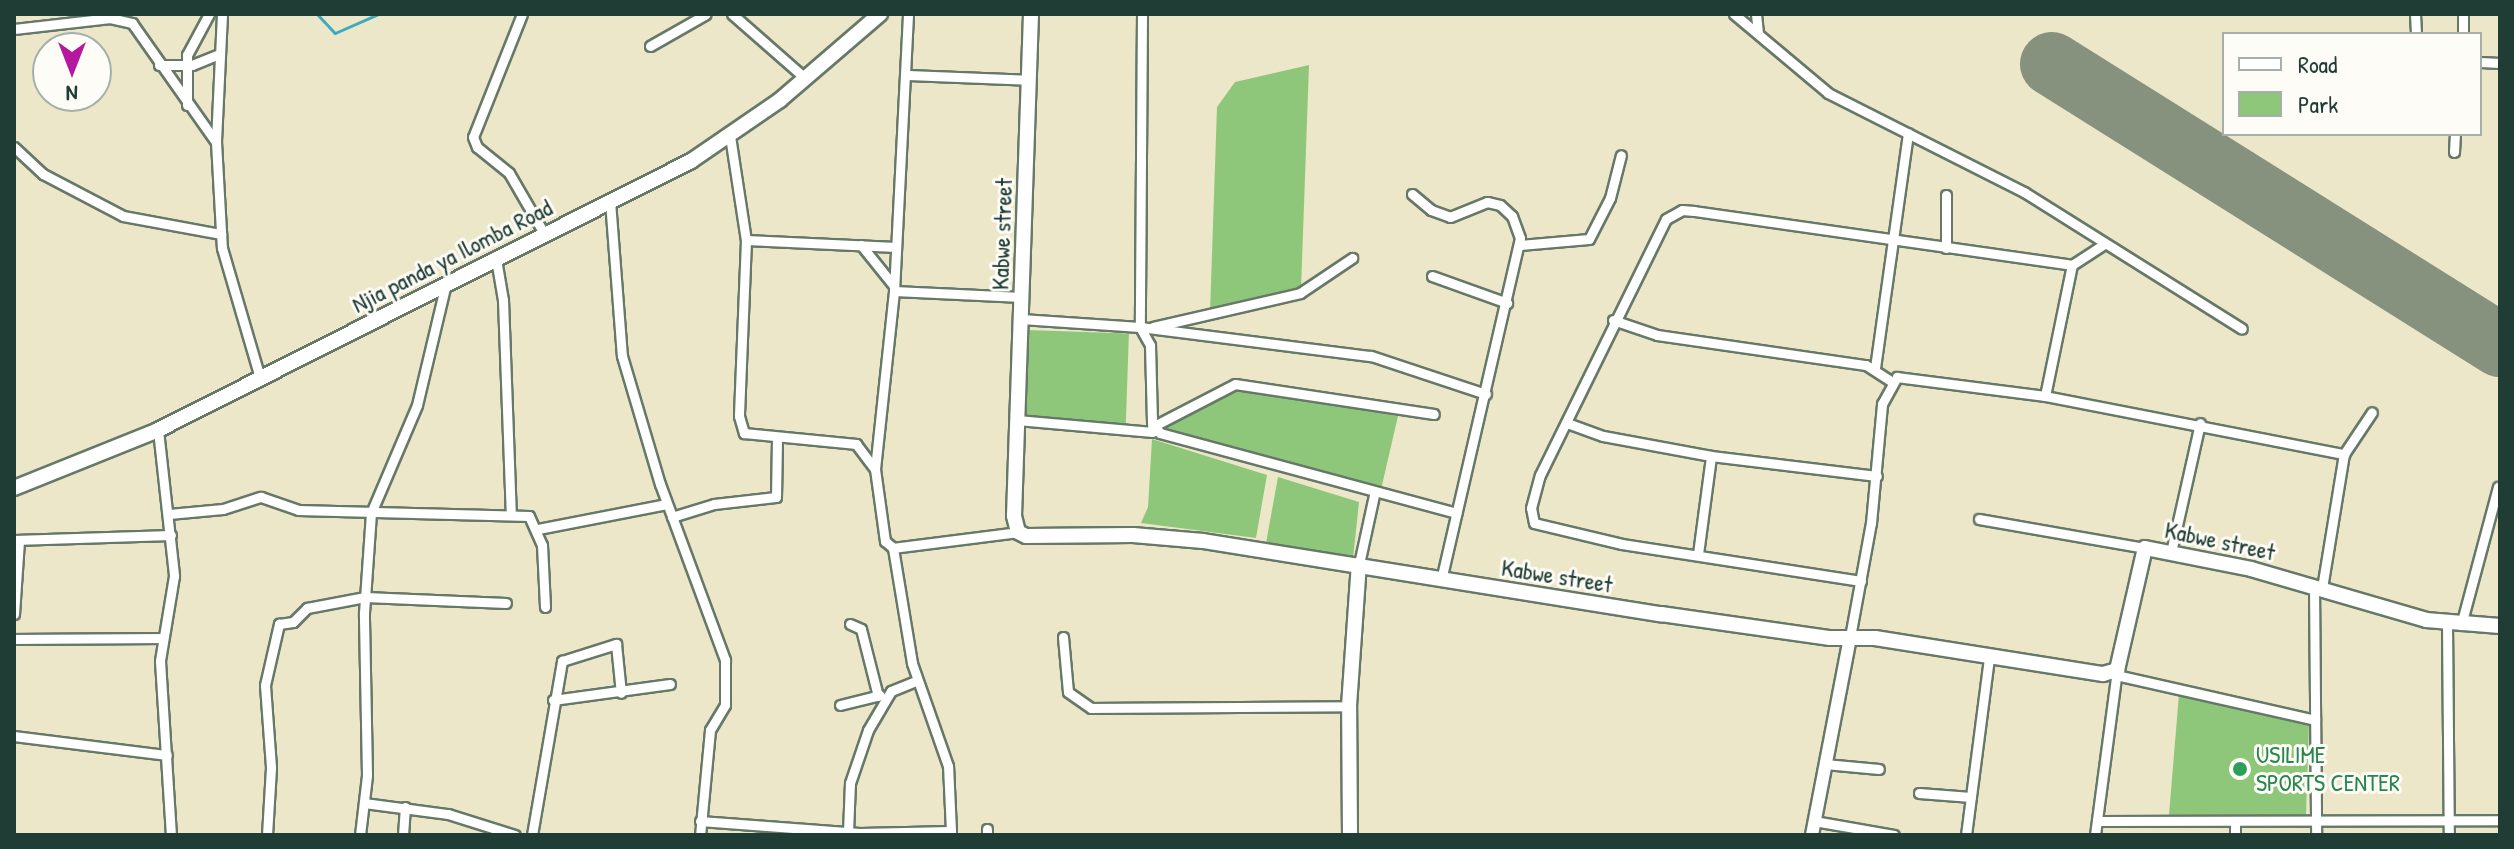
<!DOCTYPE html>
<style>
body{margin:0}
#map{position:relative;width:2514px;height:849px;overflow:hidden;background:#ede7c9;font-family:"Patrick Hand",sans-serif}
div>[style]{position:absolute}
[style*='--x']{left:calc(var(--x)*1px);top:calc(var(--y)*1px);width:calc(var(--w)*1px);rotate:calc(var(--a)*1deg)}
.green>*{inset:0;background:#8fc77a;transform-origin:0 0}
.stream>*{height:3px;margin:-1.5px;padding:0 1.5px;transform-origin:1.5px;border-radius:1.5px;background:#3faabe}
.runway>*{height:64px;margin:-32px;padding:0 32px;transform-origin:32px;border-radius:32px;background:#86927e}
.roads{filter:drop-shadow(2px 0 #677868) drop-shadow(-2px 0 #677868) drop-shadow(0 2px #677868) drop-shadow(0 -2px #677868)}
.minor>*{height:9px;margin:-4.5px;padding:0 4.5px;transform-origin:4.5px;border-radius:4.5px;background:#fff}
.tertiary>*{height:12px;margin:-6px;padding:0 6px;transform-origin:6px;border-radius:6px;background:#fff}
.secondary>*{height:14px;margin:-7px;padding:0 7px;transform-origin:7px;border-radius:7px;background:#fff}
.dots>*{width:22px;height:22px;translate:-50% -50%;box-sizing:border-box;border:4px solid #fdfcf7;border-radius:50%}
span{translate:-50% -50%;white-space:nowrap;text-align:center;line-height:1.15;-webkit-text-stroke:6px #fdfcf7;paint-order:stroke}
.street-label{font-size:24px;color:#1f3d34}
.leisure-label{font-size:24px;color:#27864d}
.left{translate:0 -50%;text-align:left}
.frame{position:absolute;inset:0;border:16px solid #1f3d34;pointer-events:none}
.legend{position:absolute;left:2222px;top:32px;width:260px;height:104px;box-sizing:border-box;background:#fdfcf7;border:2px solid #a4b0a9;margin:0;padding:10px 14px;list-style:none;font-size:24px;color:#1f3d34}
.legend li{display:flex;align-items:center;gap:16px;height:40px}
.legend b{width:40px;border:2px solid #a4b0a9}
.north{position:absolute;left:32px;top:32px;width:80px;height:80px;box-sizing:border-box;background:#fdfcf7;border:2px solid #a4b0a9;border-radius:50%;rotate:180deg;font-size:22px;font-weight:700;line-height:32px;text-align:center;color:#1f3d34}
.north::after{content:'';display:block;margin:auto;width:28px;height:36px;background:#b5179e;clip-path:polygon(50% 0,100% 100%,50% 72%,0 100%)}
</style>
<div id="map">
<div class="green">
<div style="clip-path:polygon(1309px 65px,1301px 289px,1210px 313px,1217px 107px,1235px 82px)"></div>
<div style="left:1027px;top:330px;width:102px;height:97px;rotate:2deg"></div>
<div style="clip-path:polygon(1224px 386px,1398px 416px,1380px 494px,1159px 427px)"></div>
<div style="clip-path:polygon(1152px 439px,1267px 475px,1256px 538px,1141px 523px,1148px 507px)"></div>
<div style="clip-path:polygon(1278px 477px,1359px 502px,1353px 559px,1266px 543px)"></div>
<div style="clip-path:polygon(2179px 694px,2309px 724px,2306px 815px,2169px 815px)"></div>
</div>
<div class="stream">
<div style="--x:317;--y:14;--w:26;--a:47"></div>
<div style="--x:335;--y:33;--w:47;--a:-23.8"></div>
</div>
<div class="runway">
<div style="--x:2052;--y:64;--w:529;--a:32.1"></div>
</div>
<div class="roads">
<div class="minor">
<div style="--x:222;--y:14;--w:128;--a:92.7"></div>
<div style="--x:216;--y:142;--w:106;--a:86.8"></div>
<div style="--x:222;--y:248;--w:135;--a:73.7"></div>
<div style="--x:522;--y:14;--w:132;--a:111.7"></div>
<div style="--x:473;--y:137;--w:11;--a:68"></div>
<div style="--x:477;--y:147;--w:41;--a:39.1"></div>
<div style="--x:509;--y:173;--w:72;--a:59.9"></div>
<div style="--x:732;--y:14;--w:98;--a:41.3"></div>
<div style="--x:1142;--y:14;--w:313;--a:90.4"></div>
<div style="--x:1140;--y:327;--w:233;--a:7.2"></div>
<div style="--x:1371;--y:356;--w:121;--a:18.3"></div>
<div style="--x:1734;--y:14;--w:123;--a:40"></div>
<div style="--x:1828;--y:93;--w:220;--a:26.8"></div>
<div style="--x:2024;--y:192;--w:257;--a:32.1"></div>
<div style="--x:1756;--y:14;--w:18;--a:84"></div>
<div style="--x:2415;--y:14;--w:20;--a:87"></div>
<div style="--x:2463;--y:14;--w:20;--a:90"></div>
<div style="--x:14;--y:29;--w:97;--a:-6.5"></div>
<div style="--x:110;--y:18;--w:23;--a:13"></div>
<div style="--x:132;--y:23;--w:146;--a:54.8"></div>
<div style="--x:650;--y:46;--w:64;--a:-29.7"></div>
<div style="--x:2480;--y:62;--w:20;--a:3"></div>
<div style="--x:159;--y:65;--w:33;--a:0"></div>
<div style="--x:192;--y:65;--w:27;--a:-22"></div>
<div style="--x:906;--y:75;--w:123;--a:2.3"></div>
<div style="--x:187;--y:105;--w:50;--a:-90"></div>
<div style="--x:187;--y:55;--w:47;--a:-61.8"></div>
<div style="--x:730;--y:136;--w:105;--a:81.3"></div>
<div style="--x:746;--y:240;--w:176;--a:92.3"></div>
<div style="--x:739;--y:416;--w:18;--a:74"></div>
<div style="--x:744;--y:433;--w:113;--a:5.6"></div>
<div style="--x:856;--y:444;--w:31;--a:53"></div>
<div style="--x:875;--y:469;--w:73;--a:82.1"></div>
<div style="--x:885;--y:541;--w:11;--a:41"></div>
<div style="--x:893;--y:548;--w:126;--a:-7.3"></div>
<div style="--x:14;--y:147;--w:40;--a:43"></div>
<div style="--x:43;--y:174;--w:90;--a:27.7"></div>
<div style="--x:123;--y:216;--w:100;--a:10.4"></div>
<div style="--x:2454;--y:152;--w:18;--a:-87"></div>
<div style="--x:1412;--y:194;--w:25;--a:40"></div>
<div style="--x:1431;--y:210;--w:20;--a:20"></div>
<div style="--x:1450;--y:217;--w:40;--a:-22"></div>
<div style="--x:1487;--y:202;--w:13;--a:13"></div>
<div style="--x:1500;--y:205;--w:16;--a:43"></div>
<div style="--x:1512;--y:216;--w:23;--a:70"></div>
<div style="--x:1520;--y:238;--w:350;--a:103"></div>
<div style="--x:610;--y:201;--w:155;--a:85.6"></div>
<div style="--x:622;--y:356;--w:134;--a:73.5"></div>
<div style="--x:660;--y:484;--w:188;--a:69.7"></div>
<div style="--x:725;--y:660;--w:45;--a:90"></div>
<div style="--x:725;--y:705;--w:29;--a:121"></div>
<div style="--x:710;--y:730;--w:105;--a:95.4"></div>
<div style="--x:746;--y:240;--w:150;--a:2.7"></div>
<div style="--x:861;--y:245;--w:53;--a:51.2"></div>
<div style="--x:1520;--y:245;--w:69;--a:-5"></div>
<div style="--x:1589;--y:239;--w:46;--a:-62.9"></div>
<div style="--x:1610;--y:198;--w:44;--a:-75.7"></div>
<div style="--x:1946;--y:248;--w:53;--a:-90"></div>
<div style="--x:496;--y:259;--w:42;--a:80.3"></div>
<div style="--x:503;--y:300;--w:214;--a:87.9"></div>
<div style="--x:1432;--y:276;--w:80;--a:19.8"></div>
<div style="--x:894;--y:291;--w:128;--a:2.7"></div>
<div style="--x:1021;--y:319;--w:119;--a:3.8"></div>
<div style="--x:1140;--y:327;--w:21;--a:61"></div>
<div style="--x:1150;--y:345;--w:78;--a:88.5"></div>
<div style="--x:1152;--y:423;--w:13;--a:51"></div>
<div style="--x:1160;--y:433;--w:307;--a:15.1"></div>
<div style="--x:1613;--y:320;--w:46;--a:18.8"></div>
<div style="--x:1657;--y:335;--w:211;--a:8.2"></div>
<div style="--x:1866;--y:365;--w:30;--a:33"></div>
<div style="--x:1153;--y:327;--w:151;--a:-13"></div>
<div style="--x:1300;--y:293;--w:63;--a:-33.9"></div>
<div style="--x:1875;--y:368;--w:237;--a:-82"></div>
<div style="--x:2045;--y:396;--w:134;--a:-78.4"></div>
<div style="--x:2072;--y:265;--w:38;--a:-33"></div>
<div style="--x:1017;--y:420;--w:136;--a:5.1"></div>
<div style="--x:1567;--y:423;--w:38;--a:20"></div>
<div style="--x:1603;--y:436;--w:110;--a:10.5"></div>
<div style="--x:1711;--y:456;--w:167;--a:6.9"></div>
<div style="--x:1152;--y:427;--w:93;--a:-27.4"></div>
<div style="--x:1235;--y:384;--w:201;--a:8.6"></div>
<div style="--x:158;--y:430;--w:147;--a:83.7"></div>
<div style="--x:174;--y:576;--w:86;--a:99.4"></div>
<div style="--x:160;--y:661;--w:174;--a:86.4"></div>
<div style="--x:875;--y:469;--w:179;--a:-83.9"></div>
<div style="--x:894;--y:291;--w:277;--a:-87.1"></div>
<div style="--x:169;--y:514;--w:54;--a:-5.3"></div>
<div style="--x:223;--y:509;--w:40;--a:-18"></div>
<div style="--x:261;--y:497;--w:39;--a:19"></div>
<div style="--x:298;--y:510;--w:231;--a:1.5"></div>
<div style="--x:529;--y:516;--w:32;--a:66"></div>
<div style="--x:542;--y:545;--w:62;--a:87.2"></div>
<div style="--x:672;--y:517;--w:44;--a:-17.2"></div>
<div style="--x:714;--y:504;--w:62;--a:-6.4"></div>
<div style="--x:776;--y:497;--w:59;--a:-89"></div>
<div style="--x:1979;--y:519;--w:169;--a:9.9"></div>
<div style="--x:538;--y:529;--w:131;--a:-11"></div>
<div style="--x:14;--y:540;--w:157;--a:-1.8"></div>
<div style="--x:2171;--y:552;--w:132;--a:-77.3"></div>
<div style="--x:1698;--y:554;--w:99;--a:-82.4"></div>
<div style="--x:1359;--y:564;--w:71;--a:-77.7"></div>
<div style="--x:1861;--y:581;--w:242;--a:-171.2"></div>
<div style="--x:1622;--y:544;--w:90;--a:-166.6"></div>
<div style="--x:1534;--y:523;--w:15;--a:-101"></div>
<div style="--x:1531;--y:508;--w:34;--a:-75"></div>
<div style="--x:1540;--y:475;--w:285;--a:-63.8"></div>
<div style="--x:1666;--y:219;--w:18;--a:-29"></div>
<div style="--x:1682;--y:210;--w:12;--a:5"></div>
<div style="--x:1694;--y:211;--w:382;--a:8.1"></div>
<div style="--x:2314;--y:586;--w:249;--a:89.5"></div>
<div style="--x:2322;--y:588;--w:136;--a:-80.7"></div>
<div style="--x:2344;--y:454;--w:50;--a:-56.3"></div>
<div style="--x:14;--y:614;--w:74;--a:-86.1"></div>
<div style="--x:850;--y:624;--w:12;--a:24"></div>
<div style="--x:861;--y:629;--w:69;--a:75.8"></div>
<div style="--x:2447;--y:624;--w:211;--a:89.5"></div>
<div style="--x:2461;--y:625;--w:143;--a:-75"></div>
<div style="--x:1063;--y:637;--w:55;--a:84.8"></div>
<div style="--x:1068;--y:692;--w:28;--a:35"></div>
<div style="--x:1091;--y:708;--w:258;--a:-0.4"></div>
<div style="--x:1850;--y:637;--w:116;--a:-79.6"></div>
<div style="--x:1871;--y:523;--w:120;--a:-84.7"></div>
<div style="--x:1882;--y:404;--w:31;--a:-61"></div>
<div style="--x:1897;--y:377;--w:149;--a:7.3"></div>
<div style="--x:2045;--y:396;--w:305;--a:11"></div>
<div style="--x:14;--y:639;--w:148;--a:-0.4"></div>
<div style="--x:2116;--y:675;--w:204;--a:12.7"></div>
<div style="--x:553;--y:700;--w:118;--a:-7.8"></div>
<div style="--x:840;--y:705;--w:41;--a:-14"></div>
<div style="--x:14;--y:736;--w:154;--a:7.1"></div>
<div style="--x:1825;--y:764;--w:54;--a:5.3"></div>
<div style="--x:1919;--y:793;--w:52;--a:4.4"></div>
<div style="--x:364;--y:803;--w:85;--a:7.5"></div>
<div style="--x:448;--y:814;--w:70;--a:17.4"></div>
<div style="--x:700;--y:821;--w:160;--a:4.3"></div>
<div style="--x:860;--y:833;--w:91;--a:-1.3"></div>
<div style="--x:951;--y:831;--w:65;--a:-92.6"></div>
<div style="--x:948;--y:766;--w:109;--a:-109.3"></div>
<div style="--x:912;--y:663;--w:117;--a:-99.4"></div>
<div style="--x:1814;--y:821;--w:81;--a:9.9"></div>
<div style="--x:2097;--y:821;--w:403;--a:-0.1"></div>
<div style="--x:848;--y:832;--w:49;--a:-87.7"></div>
<div style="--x:850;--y:783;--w:56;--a:-71.2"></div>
<div style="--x:868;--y:730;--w:45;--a:-59.5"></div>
<div style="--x:891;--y:691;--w:27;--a:-22"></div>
<div style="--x:267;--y:835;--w:68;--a:-86.6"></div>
<div style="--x:271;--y:767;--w:82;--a:-94.2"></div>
<div style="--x:265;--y:685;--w:63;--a:-77.1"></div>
<div style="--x:279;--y:624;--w:14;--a:-8"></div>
<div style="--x:293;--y:622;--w:20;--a:-45"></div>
<div style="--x:307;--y:608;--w:59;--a:-10.7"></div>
<div style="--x:365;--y:597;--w:141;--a:2.4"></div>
<div style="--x:360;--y:835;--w:60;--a:-83.3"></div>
<div style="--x:367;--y:775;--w:162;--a:-91.1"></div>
<div style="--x:364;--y:613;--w:100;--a:-86"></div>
<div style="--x:371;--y:513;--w:117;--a:-66.9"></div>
<div style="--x:417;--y:405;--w:125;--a:-76.6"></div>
<div style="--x:403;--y:835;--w:28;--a:-86"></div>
<div style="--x:532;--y:835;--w:177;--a:-80.2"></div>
<div style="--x:562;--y:661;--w:57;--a:-17.5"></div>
<div style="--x:616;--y:644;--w:49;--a:84.2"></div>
<div style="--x:987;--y:835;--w:6;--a:-90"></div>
<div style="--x:1966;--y:835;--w:179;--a:-82.6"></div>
<div style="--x:2095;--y:835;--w:166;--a:-82.4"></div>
<div style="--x:2235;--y:835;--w:14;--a:-90"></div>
</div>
<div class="tertiary">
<div style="--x:1812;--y:835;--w:202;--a:-79.1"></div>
</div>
<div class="secondary">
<div style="--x:1031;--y:14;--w:502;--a:91.94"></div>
<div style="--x:1014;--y:516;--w:16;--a:76"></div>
<div style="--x:1018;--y:532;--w:9;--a:27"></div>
<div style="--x:1026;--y:536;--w:107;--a:-0.5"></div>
<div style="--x:1133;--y:535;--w:70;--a:4.9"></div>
<div style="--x:1203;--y:541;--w:464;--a:9.1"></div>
<div style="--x:1661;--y:614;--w:171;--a:8.1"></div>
<div style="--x:1830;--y:638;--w:45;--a:0"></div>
<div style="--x:1875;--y:638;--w:231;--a:9"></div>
<div style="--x:2103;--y:674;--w:15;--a:-16"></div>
<div style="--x:2117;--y:670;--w:125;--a:-77.1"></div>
<div style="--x:2145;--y:548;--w:108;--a:11.2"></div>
<div style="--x:2251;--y:569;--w:182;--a:16.2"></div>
<div style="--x:2426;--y:620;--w:74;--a:4.6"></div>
<div style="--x:14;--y:488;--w:155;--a:-21.9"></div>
<div style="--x:158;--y:430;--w:597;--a:-26.78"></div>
<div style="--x:691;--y:161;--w:108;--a:-34.4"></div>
<div style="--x:780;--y:100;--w:132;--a:-40.7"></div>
<div style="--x:1350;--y:835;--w:129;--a:-90.4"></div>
<div style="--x:1349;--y:706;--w:142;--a:-86"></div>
</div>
</div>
<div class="dots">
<div style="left:2240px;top:769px;background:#2e9e5b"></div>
</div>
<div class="street-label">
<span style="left:1002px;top:234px;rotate:-88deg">Kabwe street</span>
<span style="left:452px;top:256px;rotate:-27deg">Njia panda ya Ilomba Road</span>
<span style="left:2220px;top:541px;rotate:12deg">Kabwe street</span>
<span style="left:1557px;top:576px;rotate:9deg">Kabwe street</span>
</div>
<div class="leisure-label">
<span class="left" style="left:2256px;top:769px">USILIME<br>SPORTS CENTER</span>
</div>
<div class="frame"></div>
<ul class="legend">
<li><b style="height:10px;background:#fff"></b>Road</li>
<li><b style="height:22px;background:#8fc77a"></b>Park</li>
</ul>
<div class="north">N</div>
</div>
